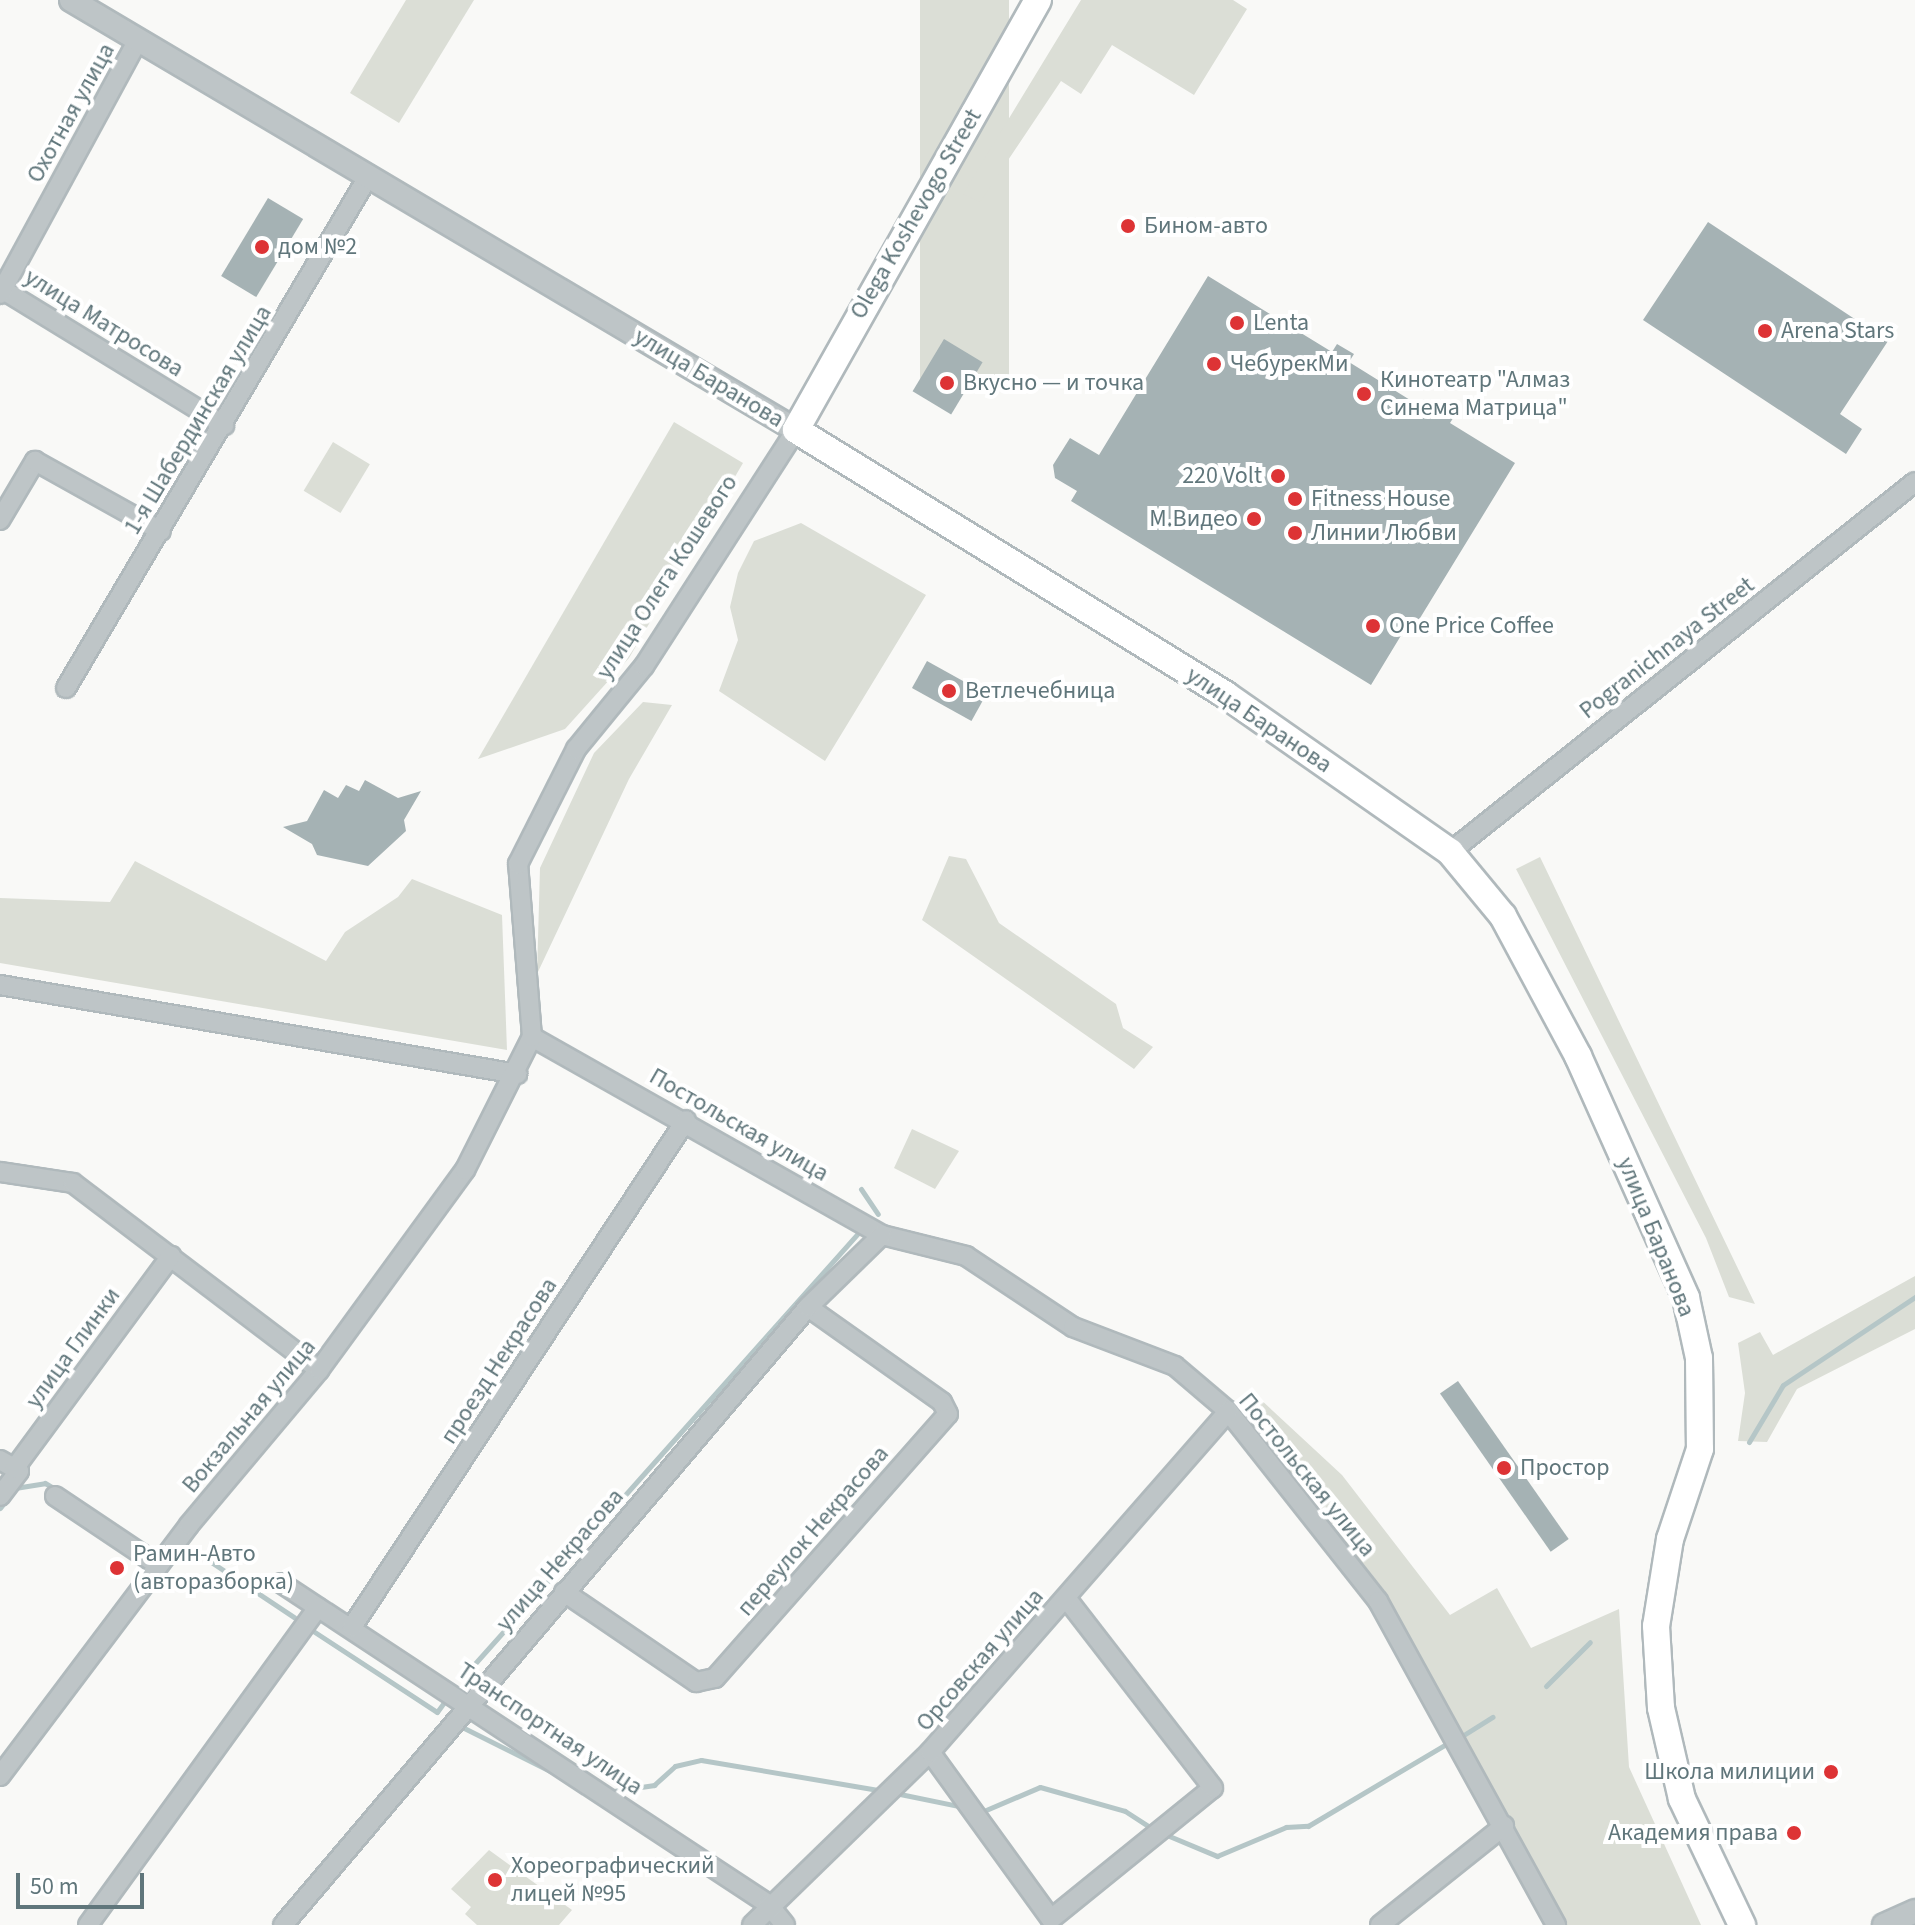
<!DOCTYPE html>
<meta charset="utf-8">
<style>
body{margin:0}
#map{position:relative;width:1915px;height:1925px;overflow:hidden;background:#f9f9f7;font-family:"Source Sans 3",sans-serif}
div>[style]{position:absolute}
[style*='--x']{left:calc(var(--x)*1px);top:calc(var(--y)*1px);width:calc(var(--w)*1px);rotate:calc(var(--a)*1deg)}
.green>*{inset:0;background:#dbded6;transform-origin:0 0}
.stream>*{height:5px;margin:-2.5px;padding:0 2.5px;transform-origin:2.5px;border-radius:2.5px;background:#b5c6c7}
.building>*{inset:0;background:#a5b2b4;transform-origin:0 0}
.roads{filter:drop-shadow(2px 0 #b0b9bc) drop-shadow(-2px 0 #b0b9bc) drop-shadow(0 2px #b0b9bc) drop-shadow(0 -2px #b0b9bc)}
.minor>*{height:18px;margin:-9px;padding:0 9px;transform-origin:9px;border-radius:9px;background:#bec5c7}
.tertiary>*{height:22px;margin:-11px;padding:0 11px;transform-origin:11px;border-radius:11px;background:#bec5c7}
.secondary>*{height:26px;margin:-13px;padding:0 13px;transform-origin:13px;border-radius:13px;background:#fff}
.dots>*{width:22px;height:22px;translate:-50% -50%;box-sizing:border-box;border:4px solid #fff;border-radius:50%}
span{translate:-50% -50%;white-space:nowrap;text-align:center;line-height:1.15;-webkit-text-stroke:8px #fff;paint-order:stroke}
.street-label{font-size:24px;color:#60767b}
.poi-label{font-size:24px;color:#60767b}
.left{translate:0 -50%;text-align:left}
.right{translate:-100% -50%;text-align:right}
.scale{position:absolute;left:16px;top:1873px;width:128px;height:36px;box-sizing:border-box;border:4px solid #60767b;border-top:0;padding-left:10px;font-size:24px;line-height:28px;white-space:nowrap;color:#60767b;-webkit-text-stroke:6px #fff;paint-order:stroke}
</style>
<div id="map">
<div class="green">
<div style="clip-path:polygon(406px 0,474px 0,399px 123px,350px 93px)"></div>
<div style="left:920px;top:0;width:89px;height:385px"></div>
<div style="clip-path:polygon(1081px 0,1233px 0,1247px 9px,1194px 95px,1112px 45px,1081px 94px,1061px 81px,980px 202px,963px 194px)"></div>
<div style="clip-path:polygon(674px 422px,743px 463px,629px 658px,565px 729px,478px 759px)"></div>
<div style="left:333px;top:442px;width:43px;height:57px;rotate:31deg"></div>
<div style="clip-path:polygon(801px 523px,926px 595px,825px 761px,719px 691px,738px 640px,730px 607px,738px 573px,754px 541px)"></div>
<div style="clip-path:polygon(643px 702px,672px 705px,629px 779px,537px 974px,540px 868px,594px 753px)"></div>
<div style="clip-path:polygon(949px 856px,966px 859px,999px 923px,1116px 1004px,1123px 1028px,1153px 1047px,1134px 1069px,922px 920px)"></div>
<div style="clip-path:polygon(1540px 857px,1755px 1304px,1729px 1297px,1706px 1238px,1516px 869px)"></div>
<div style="clip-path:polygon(135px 861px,326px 961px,345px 932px,398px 897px,412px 879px,502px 915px,507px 1050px,0 963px,0 898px,110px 902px)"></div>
<div style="clip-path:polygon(912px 1129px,959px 1151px,935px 1189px,894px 1168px)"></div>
<div style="clip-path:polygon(1915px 1276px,1915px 1329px,1797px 1389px,1767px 1442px,1738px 1441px,1745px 1393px,1738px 1343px,1760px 1332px,1773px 1355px)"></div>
<div style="clip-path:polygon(1258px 1397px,1342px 1475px,1450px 1615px,1497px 1588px,1531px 1648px,1619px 1609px,1629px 1767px,1701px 1925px,1559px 1925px,1433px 1696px,1249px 1415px)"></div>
<div style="clip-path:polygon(489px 1850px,572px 1910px,559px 1925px,477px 1925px,465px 1914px,471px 1907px,451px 1889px)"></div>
</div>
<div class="stream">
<div style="--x:861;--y:1189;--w:30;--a:56"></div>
<div style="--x:1749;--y:1442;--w:66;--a:-59.2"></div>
<div style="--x:1783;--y:1385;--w:159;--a:-33.7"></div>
<div style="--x:15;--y:1488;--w:30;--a:-9"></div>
<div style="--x:45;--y:1483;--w:12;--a:31"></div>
<div style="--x:0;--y:1508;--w:11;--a:-52"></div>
<div style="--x:181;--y:1550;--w:15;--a:8"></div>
<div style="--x:196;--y:1552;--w:118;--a:33.6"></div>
<div style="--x:307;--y:1627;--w:155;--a:33.2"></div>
<div style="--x:437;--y:1712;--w:19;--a:-54"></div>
<div style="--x:462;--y:1678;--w:599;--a:-48.32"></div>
<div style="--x:1546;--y:1686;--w:62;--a:-45"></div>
<div style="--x:462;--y:1727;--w:103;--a:26.6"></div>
<div style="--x:1462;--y:1736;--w:36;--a:-32"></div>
<div style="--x:607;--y:1792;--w:48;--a:-8.5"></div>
<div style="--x:654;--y:1785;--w:28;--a:-42"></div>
<div style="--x:675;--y:1766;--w:27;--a:-13"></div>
<div style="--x:701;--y:1760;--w:181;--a:9.6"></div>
<div style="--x:895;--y:1793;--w:69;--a:11.6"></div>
<div style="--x:979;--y:1813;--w:66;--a:-23.1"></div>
<div style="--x:1040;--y:1787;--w:88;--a:15.8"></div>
<div style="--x:1125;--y:1811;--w:31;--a:33"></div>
<div style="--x:1162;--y:1833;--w:60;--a:22.7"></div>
<div style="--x:1217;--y:1856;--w:75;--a:-22.8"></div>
<div style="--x:1286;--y:1827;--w:22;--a:-3"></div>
<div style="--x:1308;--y:1826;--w:161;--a:-30.7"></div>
</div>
<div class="building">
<div style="left:268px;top:198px;width:41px;height:91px;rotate:31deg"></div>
<div style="clip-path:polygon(1708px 222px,1888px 341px,1840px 414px,1862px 429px,1846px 454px,1643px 320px)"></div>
<div style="clip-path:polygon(1208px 276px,1332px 352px,1337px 344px,1354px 354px,1349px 362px,1431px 413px,1437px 404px,1455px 415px,1450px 423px,1515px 463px,1417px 623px,1411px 619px,1371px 685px,1071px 501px,1077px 491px,1055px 478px,1053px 465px,1070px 438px,1099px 455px)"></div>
<div style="left:944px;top:339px;width:45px;height:61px;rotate:31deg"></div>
<div style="left:927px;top:661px;width:68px;height:31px;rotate:29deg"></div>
<div style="clip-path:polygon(365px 780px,398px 798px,421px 791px,404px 820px,406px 831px,368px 866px,317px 855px,312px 844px,283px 827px,307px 821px,324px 790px,338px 798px,346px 785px,359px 791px)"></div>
<div style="left:1458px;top:1381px;width:193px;height:22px;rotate:55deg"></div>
</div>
<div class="roads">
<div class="minor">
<div style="--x:0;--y:288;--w:263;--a:31.5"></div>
<div style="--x:0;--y:294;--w:289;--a:-61.5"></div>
<div style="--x:0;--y:520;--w:69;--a:-59.3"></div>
<div style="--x:35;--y:461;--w:144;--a:29.1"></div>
<div style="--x:66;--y:688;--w:596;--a:-59.43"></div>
<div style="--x:1450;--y:852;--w:594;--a:-38.51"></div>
<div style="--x:0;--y:985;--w:525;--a:9.77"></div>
<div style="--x:532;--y:1037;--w:402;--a:29.5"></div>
<div style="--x:882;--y:1235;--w:87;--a:14"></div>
<div style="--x:966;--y:1256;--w:128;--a:33.6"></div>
<div style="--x:1073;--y:1327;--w:109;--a:20.9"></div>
<div style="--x:1175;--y:1366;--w:70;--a:40.3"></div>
<div style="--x:1228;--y:1411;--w:242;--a:51.7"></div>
<div style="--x:1378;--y:1601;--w:370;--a:61.2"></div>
<div style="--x:0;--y:1172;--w:74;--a:8.6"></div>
<div style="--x:73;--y:1183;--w:309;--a:37.2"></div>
<div style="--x:0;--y:1460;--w:22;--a:30"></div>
<div style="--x:19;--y:1471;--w:31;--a:127"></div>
<div style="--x:14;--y:1469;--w:265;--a:-53.6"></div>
<div style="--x:55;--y:1496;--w:124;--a:33.8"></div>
<div style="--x:281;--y:1583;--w:583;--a:33.39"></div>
<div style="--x:768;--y:1904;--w:27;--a:51"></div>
<div style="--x:564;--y:1592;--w:160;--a:34.3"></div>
<div style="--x:696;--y:1682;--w:19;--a:-12"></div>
<div style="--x:715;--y:1678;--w:352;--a:-48.6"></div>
<div style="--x:948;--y:1414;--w:13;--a:-117"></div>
<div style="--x:942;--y:1402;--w:164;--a:-144.7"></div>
<div style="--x:352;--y:1627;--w:607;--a:-56.62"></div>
<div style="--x:930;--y:1752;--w:206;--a:54.1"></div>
<div style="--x:1051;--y:1919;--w:208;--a:-39"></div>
<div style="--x:1213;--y:1788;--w:240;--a:-127.7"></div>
<div style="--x:0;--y:1776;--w:314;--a:-53"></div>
<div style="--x:189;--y:1525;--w:202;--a:-50"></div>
<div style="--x:319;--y:1370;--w:248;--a:-53.9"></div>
<div style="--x:465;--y:1170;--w:149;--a:-63.3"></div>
<div style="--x:532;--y:1037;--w:174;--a:-94.6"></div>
<div style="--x:518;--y:864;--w:129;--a:-63.2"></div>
<div style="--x:576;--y:749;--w:107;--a:-50.7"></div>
<div style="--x:644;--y:666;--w:281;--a:-57.2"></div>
<div style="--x:88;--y:1925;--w:392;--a:-54.1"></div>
<div style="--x:283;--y:1925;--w:811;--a:-49.65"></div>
<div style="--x:808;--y:1307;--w:103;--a:-44.2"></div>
<div style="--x:752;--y:1925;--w:248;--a:-44.2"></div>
<div style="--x:930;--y:1752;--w:453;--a:-48.8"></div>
<div style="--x:1380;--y:1925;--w:159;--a:-38.6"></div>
</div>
<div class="tertiary">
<div style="--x:71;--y:0;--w:843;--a:30.67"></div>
<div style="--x:1884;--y:1925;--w:34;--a:-24"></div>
</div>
<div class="secondary">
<div style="--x:1038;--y:0;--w:493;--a:119.4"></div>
<div style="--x:796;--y:430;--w:505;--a:31.64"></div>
<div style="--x:1226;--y:695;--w:274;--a:35"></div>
<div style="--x:1450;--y:852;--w:83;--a:50.4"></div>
<div style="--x:1503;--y:916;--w:159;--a:61.8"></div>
<div style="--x:1578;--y:1056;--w:265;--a:65.9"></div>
<div style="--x:1686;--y:1298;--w:61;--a:77.8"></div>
<div style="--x:1699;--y:1358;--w:91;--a:89.4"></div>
<div style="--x:1700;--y:1449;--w:95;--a:108.4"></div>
<div style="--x:1670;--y:1539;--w:88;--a:99.1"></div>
<div style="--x:1656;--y:1626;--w:82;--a:86.5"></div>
<div style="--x:1661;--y:1708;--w:93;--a:77"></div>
<div style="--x:1682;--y:1799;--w:140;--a:64.5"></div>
</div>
</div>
<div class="dots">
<div style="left:1128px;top:226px;background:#dd3335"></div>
<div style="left:262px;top:247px;background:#dd3335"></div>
<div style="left:1237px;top:323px;background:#dd3335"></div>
<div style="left:1765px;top:331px;background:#dd3335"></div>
<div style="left:1214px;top:364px;background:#dd3335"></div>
<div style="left:947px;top:383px;background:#dd3335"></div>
<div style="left:1364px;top:394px;background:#dd3335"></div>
<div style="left:1278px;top:476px;background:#dd3335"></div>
<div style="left:1295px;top:499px;background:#dd3335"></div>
<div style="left:1254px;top:519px;background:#dd3335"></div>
<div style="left:1295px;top:533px;background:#dd3335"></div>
<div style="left:1373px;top:626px;background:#dd3335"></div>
<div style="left:949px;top:691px;background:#dd3335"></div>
<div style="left:1504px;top:1468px;background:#dd3335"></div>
<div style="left:117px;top:1568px;background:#dd3335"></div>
<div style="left:1831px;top:1772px;background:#dd3335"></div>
<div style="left:1794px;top:1833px;background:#dd3335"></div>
<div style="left:495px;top:1880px;background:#dd3335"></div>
</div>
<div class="street-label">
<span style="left:71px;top:113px;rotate:-61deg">Охотная улица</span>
<span style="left:916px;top:214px;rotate:-60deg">Olega Koshevogo Street</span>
<span style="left:104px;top:323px;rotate:32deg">улица Матросова</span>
<span style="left:709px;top:378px;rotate:31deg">улица Баранова</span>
<span style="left:198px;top:420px;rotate:-59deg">1-я Шабердинская улица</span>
<span style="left:667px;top:577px;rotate:-57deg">улица Олега Кошевого</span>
<span style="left:1667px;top:648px;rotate:-38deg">Pogranichnaya Street</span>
<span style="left:1259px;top:720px;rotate:34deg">улица Баранова</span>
<span style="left:739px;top:1125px;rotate:30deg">Постольская улица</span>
<span style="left:1656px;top:1237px;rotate:68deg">улица Баранова</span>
<span style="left:73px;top:1348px;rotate:-54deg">улица Глинки</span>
<span style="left:499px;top:1361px;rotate:-57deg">проезд Некрасова</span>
<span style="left:249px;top:1416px;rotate:-50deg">Вокзальная улица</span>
<span style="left:1307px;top:1475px;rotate:51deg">Постольская улица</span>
<span style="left:813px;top:1531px;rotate:-49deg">переулок Некрасова</span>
<span style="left:560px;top:1560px;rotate:-49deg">улица Некрасова</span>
<span style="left:980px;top:1660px;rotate:-49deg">Орсовская улица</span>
<span style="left:550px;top:1729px;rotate:34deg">Транспортная улица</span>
</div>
<div class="poi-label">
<span class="left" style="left:1144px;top:226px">Бином-авто</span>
<span class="left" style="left:278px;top:247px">дом №2</span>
<span class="left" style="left:1253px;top:323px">Lenta</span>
<span class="left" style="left:1781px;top:331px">Arena Stars</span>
<span class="left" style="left:1230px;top:364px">ЧебурекМи</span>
<span class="left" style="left:1380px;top:394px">Кинотеатр "Алмаз<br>Синема Матрица"</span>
<span class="left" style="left:963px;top:383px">Вкусно — и точка</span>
<span class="right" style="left:1262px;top:476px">220 Volt</span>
<span class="left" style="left:1311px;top:499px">Fitness House</span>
<span class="right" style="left:1238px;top:519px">М.Видео</span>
<span class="left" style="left:1311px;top:533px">Линии Любви</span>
<span class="left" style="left:1389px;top:626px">One Price Coffee</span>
<span class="left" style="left:965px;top:691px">Ветлечебница</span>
<span class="left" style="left:1520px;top:1468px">Простор</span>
<span class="left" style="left:133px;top:1568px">Рамин-Авто<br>(авторазборка)</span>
<span class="right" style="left:1815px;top:1772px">Школа милиции</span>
<span class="right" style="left:1778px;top:1833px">Академия права</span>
<span class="left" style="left:511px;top:1880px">Хореографический<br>лицей №95</span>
</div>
<div class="scale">50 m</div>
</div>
